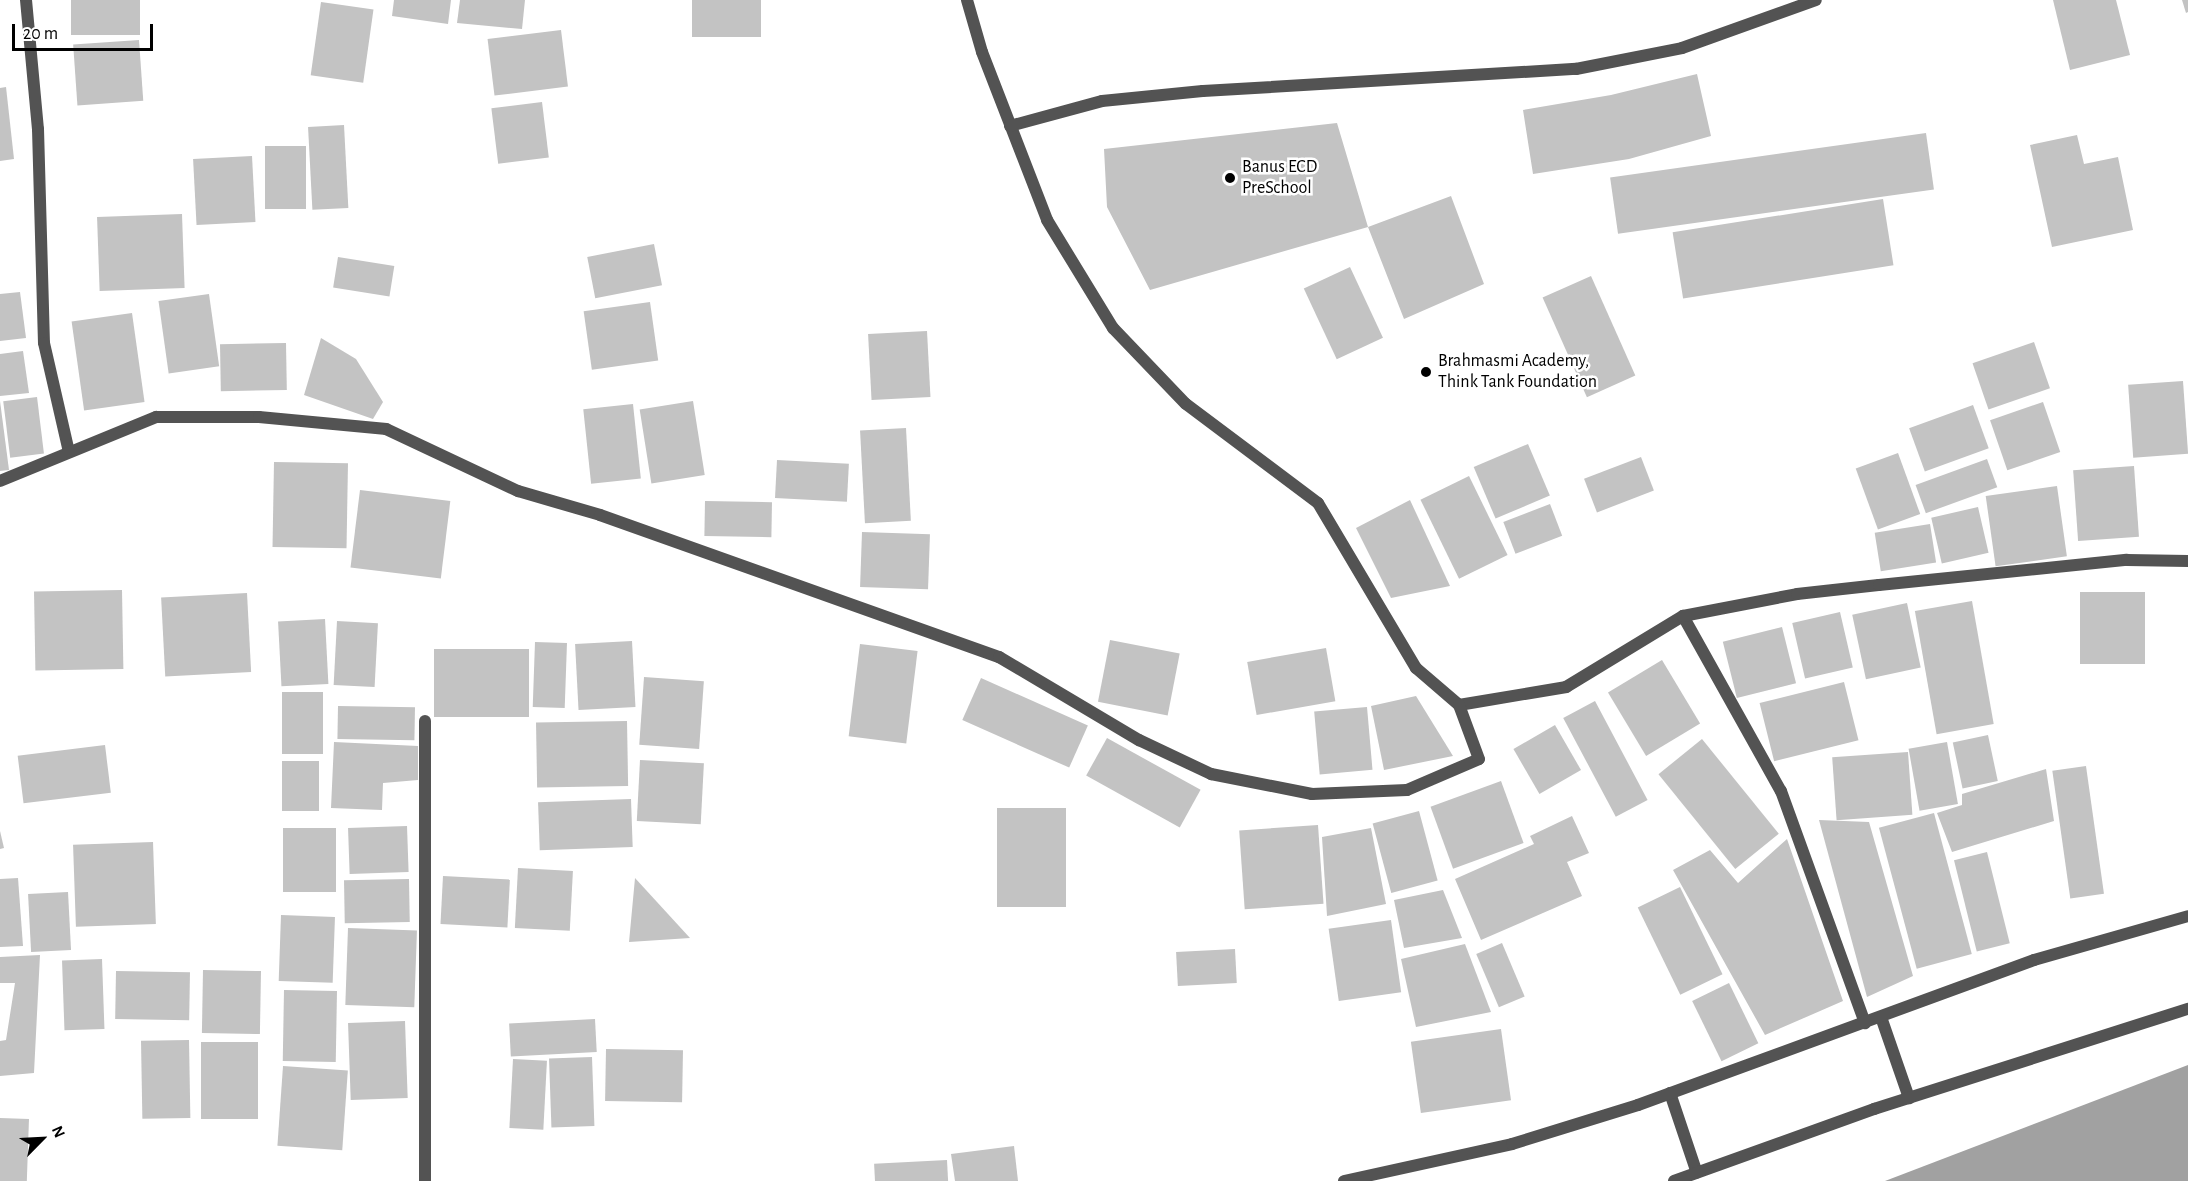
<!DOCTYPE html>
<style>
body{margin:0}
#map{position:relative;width:2188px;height:1181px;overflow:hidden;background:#fff;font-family:"Alegreya Sans",sans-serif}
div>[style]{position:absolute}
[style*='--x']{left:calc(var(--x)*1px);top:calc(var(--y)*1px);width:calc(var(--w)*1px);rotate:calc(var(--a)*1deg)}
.water>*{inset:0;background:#a1a1a1}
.building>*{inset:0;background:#c3c3c3;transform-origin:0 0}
.service>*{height:12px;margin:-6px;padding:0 6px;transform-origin:6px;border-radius:6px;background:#535353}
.minor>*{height:12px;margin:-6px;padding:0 6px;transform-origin:6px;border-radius:6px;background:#535353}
.tertiary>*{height:12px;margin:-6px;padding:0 6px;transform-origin:6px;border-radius:6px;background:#535353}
.dots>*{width:16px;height:16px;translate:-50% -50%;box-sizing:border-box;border:3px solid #fff;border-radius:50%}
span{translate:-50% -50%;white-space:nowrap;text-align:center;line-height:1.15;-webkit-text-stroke:5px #fff;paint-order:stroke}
.poi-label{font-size:18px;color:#000}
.left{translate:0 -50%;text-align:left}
.north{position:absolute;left:12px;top:1109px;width:60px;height:60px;-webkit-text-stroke:4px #fff;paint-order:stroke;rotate:66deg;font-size:16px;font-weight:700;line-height:24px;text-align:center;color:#000}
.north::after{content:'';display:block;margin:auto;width:21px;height:27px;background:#000;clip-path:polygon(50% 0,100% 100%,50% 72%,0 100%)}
.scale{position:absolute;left:12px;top:24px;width:141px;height:27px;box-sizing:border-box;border:3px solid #000;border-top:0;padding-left:8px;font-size:18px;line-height:21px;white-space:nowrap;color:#000;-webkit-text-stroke:4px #fff;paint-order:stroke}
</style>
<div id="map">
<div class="water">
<div style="clip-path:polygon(2188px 1065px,2188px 1181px,1885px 1181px)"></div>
</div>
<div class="building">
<div style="left:71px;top:0;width:69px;height:35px"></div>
<div style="clip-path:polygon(394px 0,451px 0,448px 24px,392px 16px)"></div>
<div style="clip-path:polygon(460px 0,525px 0,522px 29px,457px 23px)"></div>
<div style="left:692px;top:0;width:69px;height:37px"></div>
<div style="clip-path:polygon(2053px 0,2116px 0,2130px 55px,2070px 70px)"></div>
<div style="clip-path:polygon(2182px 0,2188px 0,2188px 12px,2186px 13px)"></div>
<div style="left:321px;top:2px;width:53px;height:74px;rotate:8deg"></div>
<div style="left:561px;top:30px;width:57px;height:74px;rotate:83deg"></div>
<div style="left:139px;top:40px;width:61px;height:66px;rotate:86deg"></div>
<div style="clip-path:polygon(1697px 74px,1711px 136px,1629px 159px,1533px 174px,1523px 110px,1611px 95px)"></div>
<div style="clip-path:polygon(6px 87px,14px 159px,0 161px,0 88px)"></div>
<div style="left:542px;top:102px;width:56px;height:51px;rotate:83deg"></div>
<div style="clip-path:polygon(1337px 123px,1368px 227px,1451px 196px,1484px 284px,1404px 319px,1368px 227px,1150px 290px,1107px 207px,1104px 149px)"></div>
<div style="left:344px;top:125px;width:83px;height:36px;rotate:87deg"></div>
<div style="left:1926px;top:133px;width:57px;height:319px;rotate:82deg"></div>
<div style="clip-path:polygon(2077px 135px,2084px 164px,2118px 157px,2133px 230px,2052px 247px,2030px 145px)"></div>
<div style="left:265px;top:146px;width:41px;height:63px"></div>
<div style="left:252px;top:156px;width:66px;height:59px;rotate:87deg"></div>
<div style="left:1883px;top:199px;width:67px;height:213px;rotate:81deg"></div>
<div style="left:182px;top:214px;width:74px;height:85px;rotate:88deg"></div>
<div style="left:654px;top:244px;width:42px;height:68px;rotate:79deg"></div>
<div style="left:338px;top:257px;width:57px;height:31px;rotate:9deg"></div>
<div style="left:1350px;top:267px;width:78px;height:51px;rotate:65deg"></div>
<div style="left:1591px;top:276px;width:109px;height:53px;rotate:66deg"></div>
<div style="clip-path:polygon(20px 292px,26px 338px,0 341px,0 294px)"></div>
<div style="left:209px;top:294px;width:73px;height:51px;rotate:82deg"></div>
<div style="left:650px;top:302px;width:59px;height:67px;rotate:82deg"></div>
<div style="left:132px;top:313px;width:90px;height:61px;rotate:82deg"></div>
<div style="left:927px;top:331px;width:66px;height:59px;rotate:87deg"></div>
<div style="clip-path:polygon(321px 338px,356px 359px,383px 402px,373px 419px,304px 395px)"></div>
<div style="left:2034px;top:342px;width:49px;height:65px;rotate:71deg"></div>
<div style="left:286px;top:343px;width:47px;height:66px;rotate:89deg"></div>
<div style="clip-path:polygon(23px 351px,29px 393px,0 396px,0 354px)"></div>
<div style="left:2183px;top:381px;width:73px;height:55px;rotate:86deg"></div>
<div style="left:37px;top:397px;width:57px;height:34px;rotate:83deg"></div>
<div style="clip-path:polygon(0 401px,9px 470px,0 471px)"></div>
<div style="left:693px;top:401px;width:75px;height:54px;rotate:81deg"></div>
<div style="left:2043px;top:402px;width:53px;height:56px;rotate:71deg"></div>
<div style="left:633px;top:404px;width:75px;height:50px;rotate:84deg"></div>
<div style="left:1973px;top:405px;width:46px;height:68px;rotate:70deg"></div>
<div style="left:906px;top:428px;width:93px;height:46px;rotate:87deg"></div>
<div style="left:1528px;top:444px;width:56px;height:59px;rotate:67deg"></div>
<div style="left:1898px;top:453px;width:65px;height:45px;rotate:70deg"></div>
<div style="left:1641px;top:457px;width:36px;height:61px;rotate:69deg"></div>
<div style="left:1987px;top:459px;width:30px;height:76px;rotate:70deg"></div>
<div style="left:777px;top:460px;width:72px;height:38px;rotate:3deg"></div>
<div style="left:274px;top:462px;width:74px;height:85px;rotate:1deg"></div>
<div style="left:2134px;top:466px;width:71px;height:61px;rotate:86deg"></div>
<div style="left:1469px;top:476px;width:88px;height:54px;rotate:64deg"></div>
<div style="left:2057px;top:486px;width:71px;height:72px;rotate:82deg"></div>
<div style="left:360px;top:490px;width:91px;height:78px;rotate:7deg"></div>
<div style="clip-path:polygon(1410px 500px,1450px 586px,1391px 598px,1356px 528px)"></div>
<div style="left:705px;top:501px;width:67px;height:35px;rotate:1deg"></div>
<div style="left:1550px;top:504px;width:34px;height:50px;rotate:69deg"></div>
<div style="left:1978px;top:507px;width:47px;height:48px;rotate:77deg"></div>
<div style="left:1930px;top:524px;width:39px;height:56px;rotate:81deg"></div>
<div style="left:862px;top:532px;width:68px;height:55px;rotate:2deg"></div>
<div style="left:122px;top:590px;width:79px;height:88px;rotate:89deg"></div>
<div style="left:2080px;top:592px;width:65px;height:72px"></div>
<div style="left:247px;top:593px;width:79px;height:86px;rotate:87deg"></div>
<div style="left:1972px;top:601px;width:125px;height:58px;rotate:80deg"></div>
<div style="left:1907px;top:603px;width:66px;height:56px;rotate:78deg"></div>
<div style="left:1840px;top:612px;width:57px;height:49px;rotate:77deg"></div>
<div style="left:325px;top:619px;width:65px;height:47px;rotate:87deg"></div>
<div style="left:337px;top:621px;width:41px;height:64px;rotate:3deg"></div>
<div style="left:1782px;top:627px;width:58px;height:61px;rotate:76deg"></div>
<div style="left:1110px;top:640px;width:71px;height:63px;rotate:11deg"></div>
<div style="left:632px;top:641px;width:66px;height:57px;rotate:87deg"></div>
<div style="left:535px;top:642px;width:32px;height:65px;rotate:2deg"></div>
<div style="left:860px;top:644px;width:58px;height:93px;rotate:7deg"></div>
<div style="left:1326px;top:648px;width:54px;height:80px;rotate:80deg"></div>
<div style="left:434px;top:649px;width:95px;height:68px"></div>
<div style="left:1662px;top:660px;width:74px;height:63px;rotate:59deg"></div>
<div style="left:644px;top:677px;width:60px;height:68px;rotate:4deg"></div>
<div style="left:981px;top:678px;width:117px;height:46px;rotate:24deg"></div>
<div style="left:1844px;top:682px;width:60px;height:87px;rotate:76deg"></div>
<div style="left:282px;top:692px;width:41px;height:62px"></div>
<div style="clip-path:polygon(1416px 696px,1453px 756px,1384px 770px,1371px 706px)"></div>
<div style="left:1595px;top:701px;width:112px;height:36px;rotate:62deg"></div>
<div style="left:338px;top:706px;width:77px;height:33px;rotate:1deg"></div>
<div style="left:1367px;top:707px;width:63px;height:53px;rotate:85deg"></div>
<div style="left:627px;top:721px;width:65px;height:91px;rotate:89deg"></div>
<div style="left:1555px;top:725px;width:52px;height:48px;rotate:60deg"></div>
<div style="left:1988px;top:735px;width:47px;height:36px;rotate:78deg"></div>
<div style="left:1107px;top:738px;width:107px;height:43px;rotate:29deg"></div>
<div style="left:1702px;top:739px;width:122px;height:56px;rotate:51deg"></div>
<div style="clip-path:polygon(334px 742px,418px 746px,418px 780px,383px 783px,382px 810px,331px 808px)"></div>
<div style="left:1947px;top:742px;width:63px;height:39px;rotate:80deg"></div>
<div style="left:105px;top:745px;width:48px;height:88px;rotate:83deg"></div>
<div style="left:1908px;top:752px;width:63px;height:76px;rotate:86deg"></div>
<div style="left:640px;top:760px;width:64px;height:61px;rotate:3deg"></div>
<div style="left:282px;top:761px;width:37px;height:50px"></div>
<div style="left:2086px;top:766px;width:129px;height:34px;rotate:82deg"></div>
<div style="clip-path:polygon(2046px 769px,2054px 821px,1952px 852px,1937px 813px,1962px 805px,1962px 794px)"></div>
<div style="left:1501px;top:781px;width:66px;height:75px;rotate:70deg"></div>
<div style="left:631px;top:799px;width:48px;height:93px;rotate:88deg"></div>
<div style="left:997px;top:808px;width:69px;height:99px"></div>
<div style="left:1419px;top:811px;width:72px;height:48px;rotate:75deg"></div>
<div style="left:1934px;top:813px;width:146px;height:57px;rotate:75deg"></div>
<div style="clip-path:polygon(1572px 816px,1589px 853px,1567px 862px,1582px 896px,1481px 940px,1455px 879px,1534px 844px,1530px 836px)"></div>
<div style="clip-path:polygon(1819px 820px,1869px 822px,1913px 976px,1867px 997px)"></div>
<div style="left:1318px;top:825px;width:79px;height:79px;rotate:86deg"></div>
<div style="left:407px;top:826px;width:46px;height:59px;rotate:88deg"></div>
<div style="left:336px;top:828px;width:64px;height:53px;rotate:90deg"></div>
<div style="clip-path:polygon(1371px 828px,1386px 904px,1327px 916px,1322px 837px)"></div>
<div style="clip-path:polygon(0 831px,4px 848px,0 849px)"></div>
<div style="clip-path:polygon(1787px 839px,1843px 1001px,1765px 1035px,1673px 870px,1710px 850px,1738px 883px)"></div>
<div style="left:153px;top:842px;width:82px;height:80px;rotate:88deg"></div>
<div style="left:1987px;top:852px;width:94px;height:34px;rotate:76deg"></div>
<div style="left:518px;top:868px;width:55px;height:60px;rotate:3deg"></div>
<div style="left:443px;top:876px;width:67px;height:48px;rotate:3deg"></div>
<div style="clip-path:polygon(18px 878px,23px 946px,0 947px,0 879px)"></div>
<div style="clip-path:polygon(635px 878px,690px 938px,629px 942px)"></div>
<div style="left:409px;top:879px;width:43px;height:65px;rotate:89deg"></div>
<div style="left:1680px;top:887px;width:97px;height:47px;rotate:64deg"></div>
<div style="clip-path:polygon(1443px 890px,1462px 938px,1404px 948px,1394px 900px)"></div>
<div style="left:68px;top:892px;width:58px;height:40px;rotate:87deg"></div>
<div style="left:281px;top:915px;width:54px;height:66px;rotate:2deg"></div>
<div style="left:1391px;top:920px;width:73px;height:63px;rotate:82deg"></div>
<div style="left:348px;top:928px;width:69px;height:77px;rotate:2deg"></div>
<div style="left:1502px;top:943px;width:58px;height:28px;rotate:67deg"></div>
<div style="clip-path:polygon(1465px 944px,1491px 1012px,1416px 1027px,1401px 959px)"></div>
<div style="left:1235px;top:949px;width:34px;height:59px;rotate:87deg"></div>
<div style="clip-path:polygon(40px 955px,34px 1073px,0 1076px,0 1041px,6px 1040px,15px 983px,0 983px,0 957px)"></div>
<div style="left:102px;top:959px;width:70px;height:40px;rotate:88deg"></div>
<div style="left:203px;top:970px;width:58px;height:63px;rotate:1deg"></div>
<div style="left:116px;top:971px;width:74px;height:48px;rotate:1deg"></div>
<div style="left:1729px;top:983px;width:67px;height:41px;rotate:64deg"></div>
<div style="left:284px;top:990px;width:53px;height:71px;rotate:1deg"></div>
<div style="left:595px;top:1019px;width:33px;height:86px;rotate:87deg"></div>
<div style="left:405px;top:1021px;width:77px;height:57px;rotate:88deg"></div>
<div style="left:1501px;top:1029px;width:72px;height:91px;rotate:82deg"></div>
<div style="left:189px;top:1040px;width:78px;height:48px;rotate:89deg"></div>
<div style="left:201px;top:1042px;width:57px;height:77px"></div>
<div style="left:606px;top:1049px;width:77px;height:52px;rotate:1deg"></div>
<div style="left:592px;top:1057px;width:69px;height:43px;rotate:88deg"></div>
<div style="left:513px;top:1059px;width:34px;height:69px;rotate:3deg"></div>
<div style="left:283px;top:1066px;width:65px;height:80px;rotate:4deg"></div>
<div style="left:0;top:1118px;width:29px;height:63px;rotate:2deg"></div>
<div style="clip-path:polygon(1014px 1146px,1018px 1181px,955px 1181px,951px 1154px)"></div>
<div style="left:947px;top:1160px;width:21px;height:73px;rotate:87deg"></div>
</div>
<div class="service">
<div style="--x:1881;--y:1017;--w:86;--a:70.9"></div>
<div style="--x:1670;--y:1093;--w:84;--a:71.4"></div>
<div style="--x:1674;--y:1181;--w:213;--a:-19.8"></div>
<div style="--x:1874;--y:1109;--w:330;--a:-17.7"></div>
</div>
<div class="minor">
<div style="--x:26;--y:0;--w:130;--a:84.7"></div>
<div style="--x:38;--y:129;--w:214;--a:88.4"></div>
<div style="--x:44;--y:343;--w:112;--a:77.1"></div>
<div style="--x:967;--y:0;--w:54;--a:73.9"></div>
<div style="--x:982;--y:52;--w:180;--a:68.8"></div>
<div style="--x:1047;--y:220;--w:127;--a:58.6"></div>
<div style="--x:1113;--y:328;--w:105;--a:46.2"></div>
<div style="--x:1186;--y:404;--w:165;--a:36.9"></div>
<div style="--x:1318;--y:503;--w:192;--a:59.3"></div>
<div style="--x:1416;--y:668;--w:57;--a:40.7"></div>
<div style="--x:1459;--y:705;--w:109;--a:-9.5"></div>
<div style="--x:1566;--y:687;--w:137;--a:-31.3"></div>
<div style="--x:1683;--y:616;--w:201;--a:60.8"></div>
<div style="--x:1781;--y:791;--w:247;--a:70.1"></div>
<div style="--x:1010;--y:126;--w:95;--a:-15.2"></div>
<div style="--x:1102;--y:101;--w:101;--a:-5.7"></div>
<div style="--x:1203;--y:91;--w:374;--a:-3.4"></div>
<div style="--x:1576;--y:69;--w:108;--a:-11.2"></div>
<div style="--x:1682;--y:48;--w:142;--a:-19.7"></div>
<div style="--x:0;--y:481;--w:169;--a:-22.3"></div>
<div style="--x:156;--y:417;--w:103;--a:0"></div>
<div style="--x:259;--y:417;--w:128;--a:5.4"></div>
<div style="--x:386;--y:429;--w:146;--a:25.2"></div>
<div style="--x:518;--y:491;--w:85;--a:16.3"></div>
<div style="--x:600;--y:515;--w:424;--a:19.6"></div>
<div style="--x:999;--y:657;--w:163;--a:30.7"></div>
<div style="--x:1139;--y:740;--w:80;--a:25.3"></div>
<div style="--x:1211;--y:774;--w:103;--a:11.2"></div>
<div style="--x:1312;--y:794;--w:95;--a:-2.4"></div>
<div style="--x:1407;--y:790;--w:78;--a:-23.3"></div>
<div style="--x:1479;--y:759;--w:58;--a:-110.3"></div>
<div style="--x:1683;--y:616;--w:116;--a:-10.9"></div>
<div style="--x:1797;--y:594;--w:82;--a:-6.3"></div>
<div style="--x:1879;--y:585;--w:249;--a:-5.8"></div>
<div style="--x:2127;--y:560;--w:61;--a:0.9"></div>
<div style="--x:425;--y:721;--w:460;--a:90"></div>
</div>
<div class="tertiary">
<div style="--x:1344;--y:1181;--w:172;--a:-12.4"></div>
<div style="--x:1512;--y:1144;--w:132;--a:-17.2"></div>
<div style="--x:1638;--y:1105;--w:422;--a:-20.1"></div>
<div style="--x:2034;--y:960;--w:160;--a:-15.9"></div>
</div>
<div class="dots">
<div style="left:1230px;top:178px;background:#000"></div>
<div style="left:1426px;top:372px;background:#000"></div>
</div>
<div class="poi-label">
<span class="left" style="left:1242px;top:178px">Banus ECD<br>PreSchool</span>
<span class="left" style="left:1438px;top:372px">Brahmasmi Academy,<br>Think Tank Foundation</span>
</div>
<div class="north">N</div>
<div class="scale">20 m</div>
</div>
